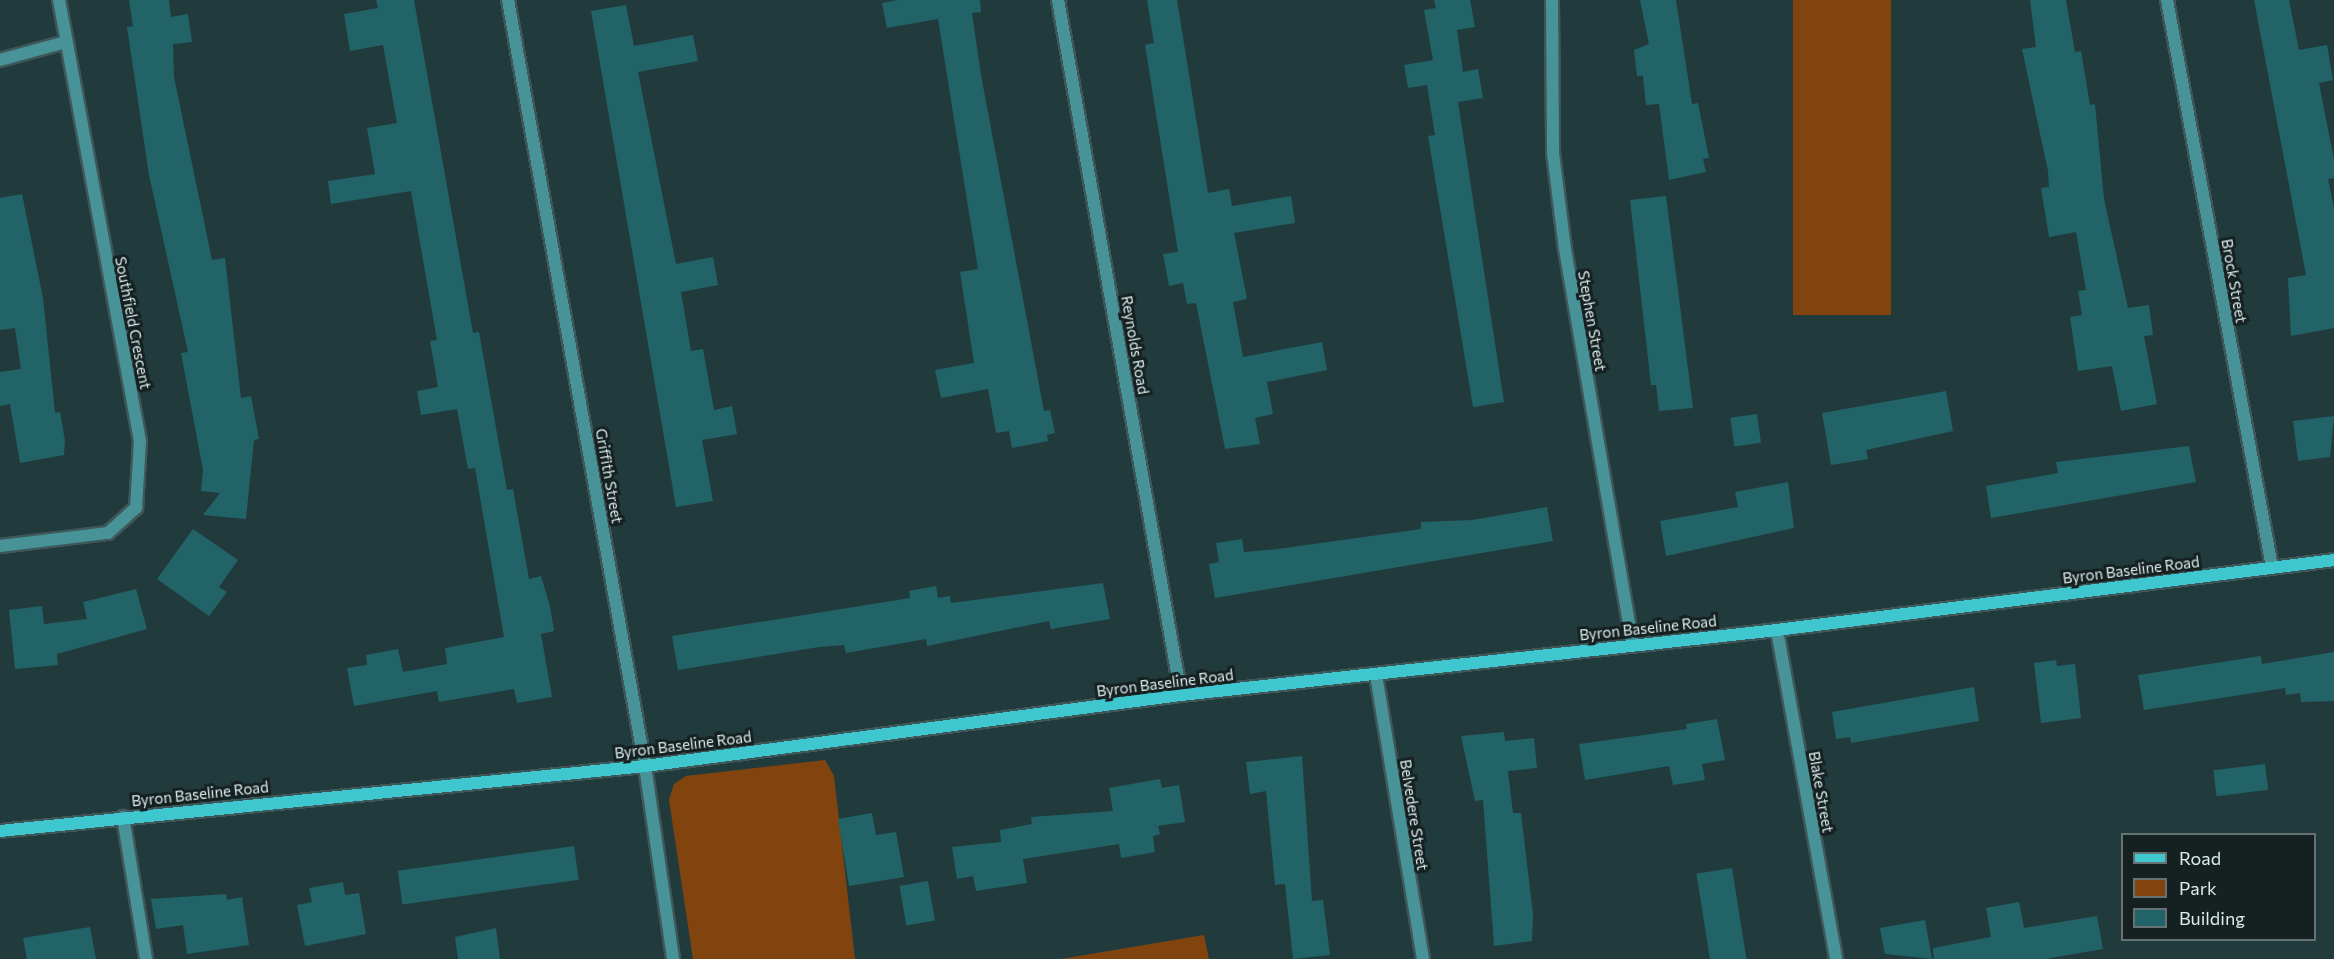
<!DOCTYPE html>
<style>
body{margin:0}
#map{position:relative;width:2334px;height:959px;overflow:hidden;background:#213b3d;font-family:Commissioner,sans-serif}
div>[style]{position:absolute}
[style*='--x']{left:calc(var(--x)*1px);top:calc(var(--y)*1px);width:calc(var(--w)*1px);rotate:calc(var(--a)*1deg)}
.green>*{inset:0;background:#82440f;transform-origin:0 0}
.building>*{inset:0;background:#226367;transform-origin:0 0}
.roads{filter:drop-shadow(2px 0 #3f5759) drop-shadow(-2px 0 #3f5759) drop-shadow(0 2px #3f5759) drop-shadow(0 -2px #3f5759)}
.minor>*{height:12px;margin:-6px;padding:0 6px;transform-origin:6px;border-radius:6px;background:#479398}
.tertiary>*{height:12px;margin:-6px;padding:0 6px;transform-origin:6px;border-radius:6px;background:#479398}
.secondary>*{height:12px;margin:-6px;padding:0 6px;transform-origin:6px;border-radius:6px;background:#3fc7cf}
span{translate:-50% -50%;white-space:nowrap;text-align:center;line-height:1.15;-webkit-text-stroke:6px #152021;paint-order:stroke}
.street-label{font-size:15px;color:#dcebec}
.legend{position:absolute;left:2121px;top:833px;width:195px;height:108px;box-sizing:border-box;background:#152021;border:2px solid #657172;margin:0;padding:8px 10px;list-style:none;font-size:18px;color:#dcebec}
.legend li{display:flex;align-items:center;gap:12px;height:30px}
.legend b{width:30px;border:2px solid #657172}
</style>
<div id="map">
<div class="green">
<div style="left:1793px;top:0;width:98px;height:315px"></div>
<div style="clip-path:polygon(825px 760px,834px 776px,855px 959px,693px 959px,669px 800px,674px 784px,686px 776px)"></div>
<div style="clip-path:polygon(1204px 935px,1209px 959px,1061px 959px)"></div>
</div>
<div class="building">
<div style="clip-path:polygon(129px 0,169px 0,171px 17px,188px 14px,192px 42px,173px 44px,174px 77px,212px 260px,225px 258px,241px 398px,251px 396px,259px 439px,254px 440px,246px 519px,203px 515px,220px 493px,201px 491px,203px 470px,181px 353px,188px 352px,149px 175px,127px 27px,133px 26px)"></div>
<div style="clip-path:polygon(376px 0,414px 0,473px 333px,479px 332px,507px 490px,513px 489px,529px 579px,541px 576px,550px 606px,554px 631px,541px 634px,552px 697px,517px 703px,514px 689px,439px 702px,437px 691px,354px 706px,347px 668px,367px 665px,366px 655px,398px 649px,403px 672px,447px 664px,445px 648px,504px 637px,475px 468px,468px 469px,457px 409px,421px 415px,417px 391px,438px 387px,430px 341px,437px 340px,411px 191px,331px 204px,328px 181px,375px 174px,367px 128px,397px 123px,383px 45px,350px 51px,344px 14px,378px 8px)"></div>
<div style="clip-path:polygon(898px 0,980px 0,981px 12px,972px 13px,981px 75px,1044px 411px,1050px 410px,1055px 433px,1047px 435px,1048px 441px,1012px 448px,1009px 431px,996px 433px,988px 389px,941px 398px,935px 370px,974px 363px,960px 272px,978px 269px,938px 19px,887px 28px,882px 3px)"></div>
<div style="clip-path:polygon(1147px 0,1177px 0,1208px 193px,1229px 189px,1232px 206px,1291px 196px,1295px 223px,1234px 233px,1247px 299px,1233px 302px,1243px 357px,1322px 342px,1327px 370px,1267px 382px,1273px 414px,1255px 418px,1260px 444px,1225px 449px,1196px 303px,1187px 304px,1183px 283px,1169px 286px,1163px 254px,1178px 252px,1145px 45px,1154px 43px)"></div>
<div style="clip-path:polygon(1434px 0,1470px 0,1475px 27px,1457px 30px,1463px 72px,1478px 69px,1483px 98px,1458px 102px,1504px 402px,1473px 407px,1428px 136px,1435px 135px,1427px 85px,1408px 88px,1404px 65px,1433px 60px,1424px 10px,1436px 8px)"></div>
<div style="clip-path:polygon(1640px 0,1676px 0,1692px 104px,1698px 103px,1709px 158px,1703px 159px,1706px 172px,1669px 180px,1659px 104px,1646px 105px,1643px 76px,1637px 76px,1634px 50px,1649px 44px)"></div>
<div style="clip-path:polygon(2030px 0,2066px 0,2075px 52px,2081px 51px,2090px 105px,2095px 104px,2104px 199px,2128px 308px,2149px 305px,2153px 335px,2144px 336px,2157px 404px,2121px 411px,2112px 366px,2078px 371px,2070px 317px,2082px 315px,2078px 291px,2086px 290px,2076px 232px,2049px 237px,2041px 188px,2049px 187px,2048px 171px,2022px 49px,2036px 47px)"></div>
<div style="clip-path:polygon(2254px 0,2289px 0,2299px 50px,2327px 45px,2333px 80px,2319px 83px,2334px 160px,2334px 178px,2328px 179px,2334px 208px,2334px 328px,2291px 336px,2288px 278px,2306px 275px)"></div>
<div style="clip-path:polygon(626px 5px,634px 46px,693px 35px,698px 61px,638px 72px,676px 264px,713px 257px,718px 285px,681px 292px,691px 351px,703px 349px,714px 410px,732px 406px,737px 434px,702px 440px,713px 501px,676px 507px,591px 11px)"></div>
<div style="clip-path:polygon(22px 194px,43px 298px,55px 413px,60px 412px,65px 441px,64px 455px,20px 463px,10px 404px,0 406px,0 372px,21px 369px,15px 328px,0 330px,0 198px)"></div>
<div style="clip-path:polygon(1666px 196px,1693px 408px,1659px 411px,1656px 385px,1651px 385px,1630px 200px)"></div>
<div style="clip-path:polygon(1946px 391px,1953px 431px,1866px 450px,1868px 459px,1831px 465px,1822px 413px)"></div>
<div style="left:1757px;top:414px;width:29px;height:27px;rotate:82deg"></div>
<div style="clip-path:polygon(2334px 416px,2330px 457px,2298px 461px,2293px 421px)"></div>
<div style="clip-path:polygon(2189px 446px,2196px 482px,1991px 518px,1986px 486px,2058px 473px,2056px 462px)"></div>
<div style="clip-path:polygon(1788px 482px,1794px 528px,1666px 556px,1660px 521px,1738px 507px,1735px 492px)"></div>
<div style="clip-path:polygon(1547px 507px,1553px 541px,1215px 598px,1209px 564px,1219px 562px,1216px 543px,1242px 539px,1244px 552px,1278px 549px,1421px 529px,1421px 522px,1472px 520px)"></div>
<div style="clip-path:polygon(193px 529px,238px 560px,219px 587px,227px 592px,209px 616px,157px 579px)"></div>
<div style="clip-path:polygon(1103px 583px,1110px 619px,1051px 629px,1049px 621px,927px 646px,926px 639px,846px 653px,844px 645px,819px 647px,678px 670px,672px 636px,910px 598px,909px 591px,936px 586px,938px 598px,950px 596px,951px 603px)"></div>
<div style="clip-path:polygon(136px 589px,147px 629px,57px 654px,58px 665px,15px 669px,9px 610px,42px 606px,44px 624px,87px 619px,83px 602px)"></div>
<div style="clip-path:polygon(2334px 652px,2334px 701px,2301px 702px,2300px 693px,2286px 695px,2285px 688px,2144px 710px,2138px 675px,2261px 656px,2262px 664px)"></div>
<div style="clip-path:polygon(2056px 660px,2057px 666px,2075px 664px,2081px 718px,2041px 723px,2034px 663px)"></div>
<div style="clip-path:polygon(1974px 687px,1979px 721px,1851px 743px,1850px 737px,1836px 739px,1832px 712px)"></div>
<div style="clip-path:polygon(1717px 719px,1725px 760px,1702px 764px,1705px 780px,1673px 785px,1669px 766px,1585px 780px,1579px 744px,1687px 729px,1686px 724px)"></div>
<div style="clip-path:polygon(1504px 732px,1505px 741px,1534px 738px,1537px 768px,1508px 771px,1513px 813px,1521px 813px,1533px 915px,1532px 941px,1494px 946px,1483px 800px,1475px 801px,1461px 736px)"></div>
<div style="clip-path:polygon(1302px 756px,1312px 901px,1323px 900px,1330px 955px,1293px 959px,1285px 884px,1275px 885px,1266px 791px,1250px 794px,1246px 762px)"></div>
<div style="left:2265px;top:764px;width:26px;height:52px;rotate:83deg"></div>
<div style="clip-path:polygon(1160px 779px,1162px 788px,1179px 785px,1185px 822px,1158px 826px,1160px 834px,1153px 836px,1155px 852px,1121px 858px,1119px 844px,1023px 859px,1027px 883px,976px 891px,973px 876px,957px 879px,952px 847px,1001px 842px,1000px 830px,1032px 824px,1031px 817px,1113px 811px,1109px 788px)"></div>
<div style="clip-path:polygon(872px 813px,876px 835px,896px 832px,904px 877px,849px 886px,838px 819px)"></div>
<div style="left:574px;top:846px;width:34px;height:178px;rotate:82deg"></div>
<div style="left:1732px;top:868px;width:92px;height:36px;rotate:81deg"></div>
<div style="left:928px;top:881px;width:40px;height:29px;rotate:80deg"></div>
<div style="clip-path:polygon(343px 882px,345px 895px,359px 893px,366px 934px,305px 946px,297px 905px,312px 902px,309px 888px)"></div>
<div style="clip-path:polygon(226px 894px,227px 900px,242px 897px,249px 945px,187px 954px,183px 925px,156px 929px,151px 899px)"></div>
<div style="clip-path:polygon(2019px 902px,2024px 928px,2097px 916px,2103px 949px,2045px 959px,1934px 959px,1933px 948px,1991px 937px,1986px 908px)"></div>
<div style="clip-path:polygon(1925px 920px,1932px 959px,1885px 954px,1880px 928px)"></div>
<div style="clip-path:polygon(90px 927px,96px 959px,27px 959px,23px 938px)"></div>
<div style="clip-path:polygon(496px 928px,500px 959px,458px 959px,455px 937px)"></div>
</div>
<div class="roads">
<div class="minor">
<div style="--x:1058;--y:0;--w:706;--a:79.96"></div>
<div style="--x:1552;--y:0;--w:153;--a:89.6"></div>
<div style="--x:1553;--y:153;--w:97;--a:82.9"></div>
<div style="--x:1565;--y:249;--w:400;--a:80.3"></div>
<div style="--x:2167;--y:0;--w:577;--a:79.51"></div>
<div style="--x:0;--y:60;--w:68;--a:-15.3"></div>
<div style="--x:0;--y:546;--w:109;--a:-6.9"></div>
<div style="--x:108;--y:533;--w:38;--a:-42"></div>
<div style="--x:136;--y:508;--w:67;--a:-86.6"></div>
<div style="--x:140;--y:441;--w:448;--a:-100.4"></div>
<div style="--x:1777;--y:630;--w:334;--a:79.8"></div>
<div style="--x:1376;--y:675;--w:288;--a:80.6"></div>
<div style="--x:123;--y:817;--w:144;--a:80.8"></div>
</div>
<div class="tertiary">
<div style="--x:508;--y:0;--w:778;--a:79.86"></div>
<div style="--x:645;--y:766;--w:195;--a:81.7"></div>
</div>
<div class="secondary">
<div style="--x:0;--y:831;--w:648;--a:-5.75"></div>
<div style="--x:645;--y:766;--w:541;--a:-7.55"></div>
<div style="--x:1181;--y:695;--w:600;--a:-6.22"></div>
<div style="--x:1777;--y:630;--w:561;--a:-7.16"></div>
</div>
</div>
<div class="street-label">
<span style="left:2234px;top:281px;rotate:80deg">Brock Street</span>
<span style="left:1592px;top:321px;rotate:80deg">Stephen Street</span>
<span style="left:133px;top:323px;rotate:79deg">Southfield Crescent</span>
<span style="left:1135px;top:345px;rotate:80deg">Reynolds Road</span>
<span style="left:609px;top:476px;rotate:80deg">Griffith Street</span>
<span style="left:2131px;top:570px;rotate:-7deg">Byron Baseline Road</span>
<span style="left:1648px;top:628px;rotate:-6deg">Byron Baseline Road</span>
<span style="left:1165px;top:683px;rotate:-7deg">Byron Baseline Road</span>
<span style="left:683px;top:745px;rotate:-7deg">Byron Baseline Road</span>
<span style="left:1821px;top:792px;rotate:80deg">Blake Street</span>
<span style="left:200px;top:794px;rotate:-6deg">Byron Baseline Road</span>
<span style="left:1414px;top:815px;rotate:81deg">Belvedere Street</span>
</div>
<ul class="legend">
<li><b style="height:8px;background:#3fc7cf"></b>Road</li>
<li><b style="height:16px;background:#82440f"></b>Park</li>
<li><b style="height:16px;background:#226367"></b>Building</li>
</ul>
</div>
